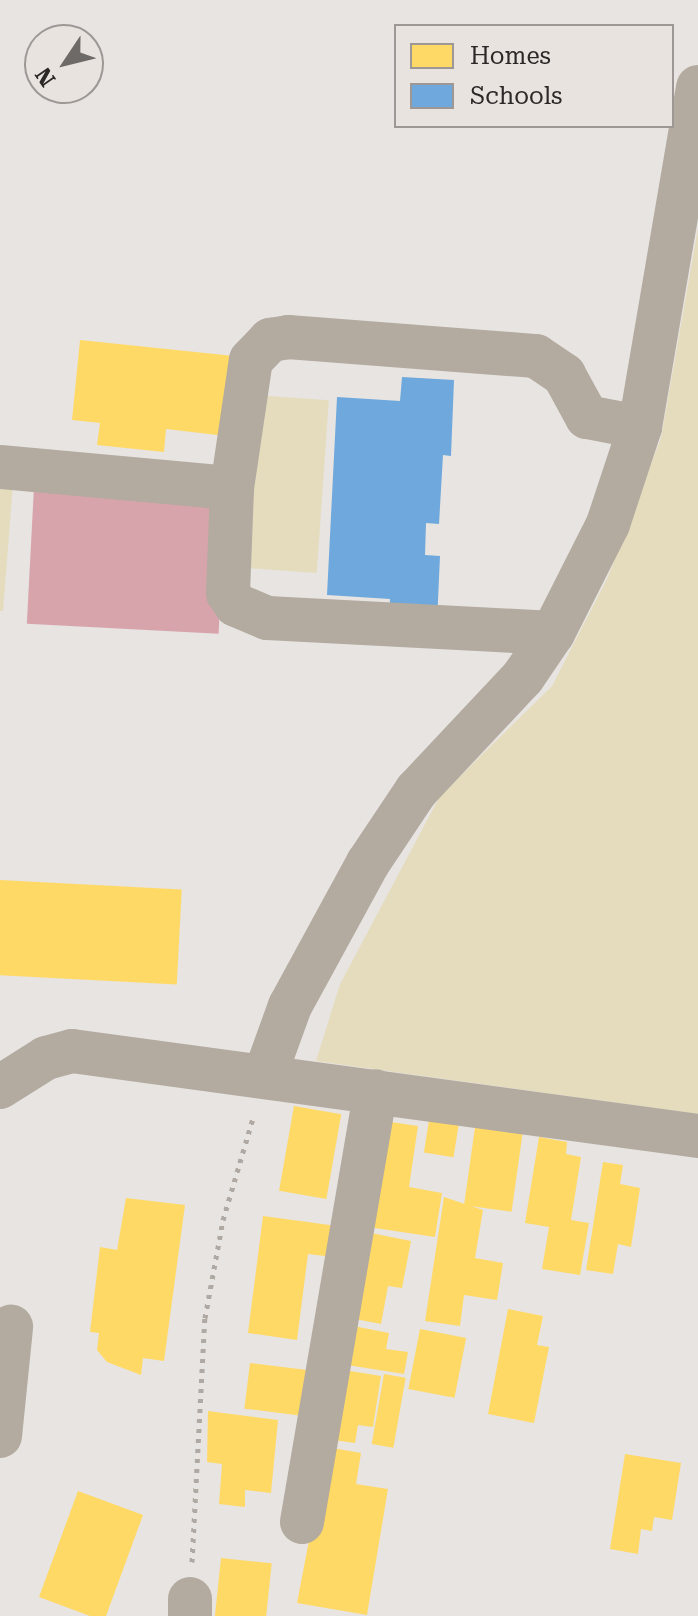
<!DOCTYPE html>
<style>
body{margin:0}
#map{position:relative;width:698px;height:1616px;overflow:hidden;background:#e7e4e1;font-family:"Roboto Serif",serif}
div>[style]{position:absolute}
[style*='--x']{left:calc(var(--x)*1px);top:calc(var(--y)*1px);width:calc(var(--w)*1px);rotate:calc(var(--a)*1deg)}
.green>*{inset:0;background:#e4dcbd;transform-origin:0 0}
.water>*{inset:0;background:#d8a4ac;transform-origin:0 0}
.homes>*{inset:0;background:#ffd966;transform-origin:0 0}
.schools>*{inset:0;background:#6fa8dc}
.path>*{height:5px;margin-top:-2.5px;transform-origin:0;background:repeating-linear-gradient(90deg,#b0a9a3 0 4px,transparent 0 10px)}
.minor>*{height:44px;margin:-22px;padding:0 22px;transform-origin:22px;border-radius:22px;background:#b3aaa0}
span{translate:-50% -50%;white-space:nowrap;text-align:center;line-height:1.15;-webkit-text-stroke:8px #e9e3df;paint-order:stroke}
.legend{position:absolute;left:394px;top:24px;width:280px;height:104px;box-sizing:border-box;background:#e9e3df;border:2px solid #9d9895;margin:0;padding:10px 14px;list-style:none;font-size:24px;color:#2b2827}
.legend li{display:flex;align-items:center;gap:16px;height:40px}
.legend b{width:40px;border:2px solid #9d9895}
.north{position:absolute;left:24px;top:24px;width:80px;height:80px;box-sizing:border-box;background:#e9e3df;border:2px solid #9d9895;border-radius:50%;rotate:235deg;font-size:22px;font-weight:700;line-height:32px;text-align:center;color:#2b2827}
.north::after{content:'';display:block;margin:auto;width:28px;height:36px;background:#6d6a68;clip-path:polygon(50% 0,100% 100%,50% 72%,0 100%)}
</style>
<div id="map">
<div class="green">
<div style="clip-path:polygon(698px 228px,698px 1114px,316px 1061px,340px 984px,440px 796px,552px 686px,608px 577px,661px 438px)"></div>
<div style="left:253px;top:395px;width:76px;height:173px;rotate:4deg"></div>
<div style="clip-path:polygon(0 483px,13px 484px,3px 611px,0 611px)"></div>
</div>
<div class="water">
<div style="left:34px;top:487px;width:192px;height:137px;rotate:3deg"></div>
</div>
<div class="homes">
<div style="clip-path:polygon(80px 340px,234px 356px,226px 436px,166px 429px,164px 452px,97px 445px,100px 423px,72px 420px)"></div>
<div style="left:0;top:880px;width:182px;height:95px;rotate:3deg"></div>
<div style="left:294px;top:1106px;width:48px;height:86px;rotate:10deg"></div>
<div style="left:430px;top:1114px;width:30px;height:39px;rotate:9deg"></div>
<div style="left:476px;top:1120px;width:48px;height:86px;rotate:8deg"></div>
<div style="clip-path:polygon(384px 1121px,418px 1126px,409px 1187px,442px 1193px,435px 1237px,368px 1227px)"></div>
<div style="clip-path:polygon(539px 1137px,567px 1142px,566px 1154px,581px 1157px,571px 1220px,589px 1223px,580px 1275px,542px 1269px,549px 1227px,525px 1223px)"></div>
<div style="clip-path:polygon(603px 1162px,623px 1165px,620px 1184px,640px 1188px,631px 1247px,618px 1244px,613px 1274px,586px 1270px)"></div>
<div style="clip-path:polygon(444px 1197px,483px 1210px,475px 1258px,503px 1263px,497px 1300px,464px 1295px,460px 1326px,425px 1321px)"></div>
<div style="clip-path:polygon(126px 1198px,185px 1205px,164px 1361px,143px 1358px,141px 1375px,107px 1362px,97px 1350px,99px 1333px,90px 1332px,100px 1247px,117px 1250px)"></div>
<div style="clip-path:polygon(263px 1216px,337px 1226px,333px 1257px,308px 1254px,297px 1340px,248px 1333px)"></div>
<div style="clip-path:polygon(366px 1232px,411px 1241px,402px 1288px,388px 1286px,381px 1324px,350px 1318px)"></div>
<div style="clip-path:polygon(508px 1309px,543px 1316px,537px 1345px,549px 1347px,534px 1423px,488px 1414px)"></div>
<div style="clip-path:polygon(348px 1325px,389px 1333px,386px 1349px,408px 1352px,404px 1374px,341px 1364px)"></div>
<div style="left:420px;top:1329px;width:47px;height:61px;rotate:11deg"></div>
<div style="left:250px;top:1363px;width:66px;height:46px;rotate:7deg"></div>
<div style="clip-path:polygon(338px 1369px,381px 1376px,373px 1427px,358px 1425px,355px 1443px,327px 1439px)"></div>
<div style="left:384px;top:1374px;width:22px;height:71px;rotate:10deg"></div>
<div style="clip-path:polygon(208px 1411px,278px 1420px,271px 1493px,245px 1490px,245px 1507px,219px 1504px,222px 1464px,207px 1462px)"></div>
<div style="clip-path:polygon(327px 1447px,361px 1453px,356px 1484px,388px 1489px,367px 1615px,297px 1603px)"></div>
<div style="clip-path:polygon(625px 1454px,681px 1463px,672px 1520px,654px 1517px,652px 1531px,641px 1529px,638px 1554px,610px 1549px)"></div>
<div style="clip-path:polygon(78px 1491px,143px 1515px,106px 1616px,90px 1616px,39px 1597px)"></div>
<div style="left:221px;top:1558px;width:51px;height:58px;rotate:6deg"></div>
</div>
<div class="schools">
<div style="clip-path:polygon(402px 377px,454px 380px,451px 456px,443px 455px,439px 524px,426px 523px,425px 555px,440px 556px,437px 622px,389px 620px,390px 599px,327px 595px,337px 397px,400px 401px)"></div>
</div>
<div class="path">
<div style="--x:192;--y:1562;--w:244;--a:-87"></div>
<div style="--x:205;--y:1318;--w:100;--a:-79.6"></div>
<div style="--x:223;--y:1220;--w:106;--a:-73.6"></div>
</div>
<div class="minor">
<div style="--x:0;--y:467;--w:233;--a:5.2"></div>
<div style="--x:553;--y:633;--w:286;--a:-177"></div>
<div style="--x:267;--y:618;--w:34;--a:-157"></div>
<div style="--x:236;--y:605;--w:14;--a:-124"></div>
<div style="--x:228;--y:593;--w:105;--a:-87.8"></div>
<div style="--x:232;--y:488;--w:129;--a:-81.6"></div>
<div style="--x:251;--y:360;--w:28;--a:-46"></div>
<div style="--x:270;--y:340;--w:18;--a:-9"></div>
<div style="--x:288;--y:337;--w:249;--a:4.4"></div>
<div style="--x:536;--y:356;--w:34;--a:34"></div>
<div style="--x:564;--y:375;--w:48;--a:61.3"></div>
<div style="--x:587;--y:417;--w:54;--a:10.7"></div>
<div style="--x:265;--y:1075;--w:73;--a:-70.1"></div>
<div style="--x:290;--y:1006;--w:163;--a:-61.4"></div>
<div style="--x:368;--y:863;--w:87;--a:-56.3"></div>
<div style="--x:416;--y:791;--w:156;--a:-46.8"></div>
<div style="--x:523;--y:677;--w:53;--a:-55.7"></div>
<div style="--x:553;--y:633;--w:122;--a:-63.2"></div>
<div style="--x:608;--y:524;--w:102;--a:-71.7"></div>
<div style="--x:640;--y:427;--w:345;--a:-80.3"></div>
<div style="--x:0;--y:1087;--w:54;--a:-32.2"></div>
<div style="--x:46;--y:1058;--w:27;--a:-15"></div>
<div style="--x:72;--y:1051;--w:632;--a:7.73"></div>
<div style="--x:0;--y:1436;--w:110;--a:-84.2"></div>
<div style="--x:302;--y:1522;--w:437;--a:-80.3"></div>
<div style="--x:190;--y:1616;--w:17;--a:-90"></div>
</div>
<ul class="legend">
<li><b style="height:22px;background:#ffd966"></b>Homes</li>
<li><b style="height:22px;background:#6fa8dc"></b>Schools</li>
</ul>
<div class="north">N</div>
</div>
